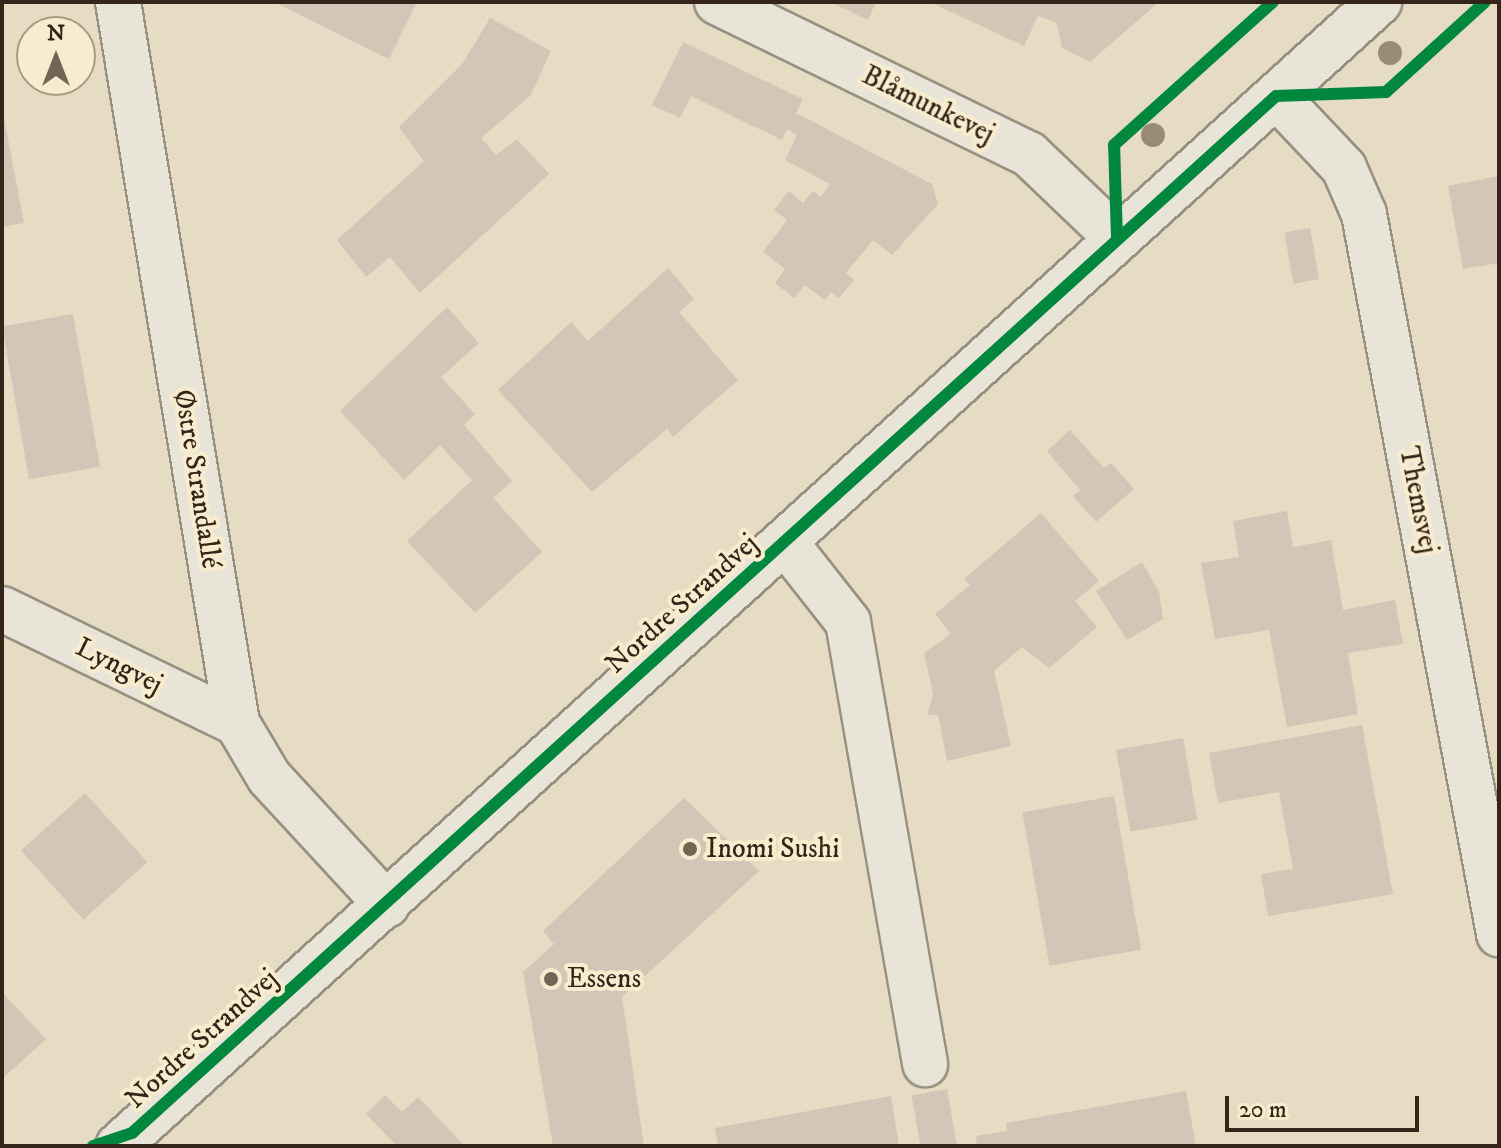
<!DOCTYPE html>
<meta charset="utf-8">
<style>
body{margin:0}
#map{position:relative;width:1501px;height:1148px;overflow:hidden;background:#e5dcc3;font-family:"IM FELL DW Pica",serif}
div>[style]{position:absolute}
[style*='--x']{left:calc(var(--x)*1px);top:calc(var(--y)*1px);width:calc(var(--w)*1px);rotate:calc(var(--a)*1deg)}
.building>*{inset:0;background:#d4c5b6;transform-origin:0 0}
.roads{filter:drop-shadow(2px 0 #989182) drop-shadow(-2px 0 #989182) drop-shadow(0 2px #989182) drop-shadow(0 -2px #989182)}
.minor>*{height:44px;margin:-22px;padding:0 22px;transform-origin:22px;border-radius:22px;background:#e9e4d8}
.cycleway>*{height:12px;margin:-6px;padding:0 6px;transform-origin:6px;border-radius:6px;background:#00873e}
.trees>*{width:24px;height:24px;margin:-12px;border-radius:50%;background:#978d75}
.dots>*{width:22px;height:22px;translate:-50% -50%;box-sizing:border-box;border:4px solid #f8ecce;border-radius:50%}
span{translate:-50% -50%;white-space:nowrap;text-align:center;line-height:1.15;-webkit-text-stroke:8px #f8ecce;paint-order:stroke}
.street-label{font-size:28px;color:#35241a}
.poi-label{font-size:28px;color:#35241a}
.left{translate:0 -50%;text-align:left}
.frame{position:absolute;inset:0;border:4px solid #35241a;pointer-events:none}
.north{position:absolute;left:16px;top:16px;width:80px;height:80px;box-sizing:border-box;background:#f8ecce;border:2px solid #aa9c86;border-radius:50%;rotate:0deg;font-size:22px;font-weight:700;line-height:32px;text-align:center;color:#35241a}
.north::after{content:'';display:block;margin:auto;width:28px;height:36px;background:#736455;clip-path:polygon(50% 0,100% 100%,50% 72%,0 100%)}
.scale{position:absolute;left:1225px;top:1096px;width:194px;height:36px;box-sizing:border-box;border:4px solid #35241a;border-top:0;padding-left:10px;font-size:24px;line-height:28px;white-space:nowrap;color:#35241a;-webkit-text-stroke:6px #f8ecce;paint-order:stroke}
</style>
<div id="map">
<div class="building">
<div style="clip-path:polygon(274px 2px,417px 2px,389px 59px)"></div>
<div style="clip-path:polygon(830px 2px,876px 2px,868px 20px)"></div>
<div style="clip-path:polygon(930px 2px,1159px 2px,1090px 62px,1062px 48px,1057px 23px,1038px 16px,1024px 46px)"></div>
<div style="clip-path:polygon(490px 18px,551px 51px,530px 96px,481px 138px,496px 155px,517px 139px,549px 174px,420px 293px,390px 257px,366px 277px,337px 240px,424px 161px,399px 127px,463px 63px)"></div>
<div style="clip-path:polygon(683px 42px,803px 99px,796px 113px,932px 184px,938px 204px,892px 255px,873px 240px,846px 273px,854px 280px,839px 298px,831px 292px,825px 300px,805px 285px,794px 298px,775px 283px,785px 269px,763px 252px,787px 220px,774px 210px,789px 191px,803px 203px,813px 191px,821px 197px,830px 184px,785px 160px,797px 135px,787px 129px,782px 140px,691px 96px,680px 118px,652px 105px)"></div>
<div style="clip-path:polygon(2px 108px,24px 223px,2px 227px)"></div>
<div style="clip-path:polygon(1499px 176px,1499px 263px,1463px 269px,1448px 186px)"></div>
<div style="left:1310px;top:228px;width:52px;height:26px;rotate:80deg"></div>
<div style="clip-path:polygon(668px 268px,694px 299px,679px 312px,738px 380px,673px 437px,667px 429px,592px 492px,498px 390px,571px 322px,588px 341px)"></div>
<div style="clip-path:polygon(447px 307px,479px 343px,441px 377px,475px 414px,464px 425px,512px 481px,493px 498px,542px 552px,475px 613px,407px 541px,472px 480px,440px 445px,404px 480px,340px 411px)"></div>
<div style="left:73px;top:314px;width:155px;height:72px;rotate:80deg"></div>
<div style="clip-path:polygon(1070px 430px,1104px 468px,1111px 463px,1134px 489px,1096px 522px,1073px 496px,1080px 490px,1047px 451px)"></div>
<div style="clip-path:polygon(1287px 511px,1293px 547px,1331px 540px,1343px 610px,1395px 600px,1403px 644px,1348px 653px,1358px 714px,1287px 727px,1269px 630px,1215px 639px,1201px 563px,1239px 557px,1233px 521px)"></div>
<div style="clip-path:polygon(1041px 513px,1099px 581px,1075px 601px,1097px 627px,1049px 668px,1022px 647px,994px 671px,1011px 746px,947px 761px,938px 715px,927px 715px,933px 694px,924px 653px,951px 634px,935px 614px,970px 585px,964px 579px)"></div>
<div style="clip-path:polygon(1142px 562px,1159px 592px,1163px 619px,1127px 640px,1096px 591px)"></div>
<div style="clip-path:polygon(1362px 725px,1393px 894px,1268px 916px,1261px 874px,1293px 869px,1279px 792px,1218px 803px,1209px 753px)"></div>
<div style="left:1183px;top:738px;width:83px;height:68px;rotate:80deg"></div>
<div style="left:85px;top:793px;width:93px;height:86px;rotate:48deg"></div>
<div style="left:1114px;top:796px;width:156px;height:93px;rotate:80deg"></div>
<div style="clip-path:polygon(684px 798px,759px 871px,622px 997px,644px 1146px,553px 1146px,523px 972px,554px 944px,543px 931px)"></div>
<div style="clip-path:polygon(2px 992px,46px 1039px,2px 1079px)"></div>
<div style="left:947px;top:1089px;width:58px;height:36px;rotate:80deg"></div>
<div style="clip-path:polygon(1186px 1091px,1196px 1146px,977px 1146px,976px 1136px,1007px 1131px,1006px 1123px)"></div>
<div style="clip-path:polygon(385px 1095px,402px 1112px,418px 1097px,465px 1146px,397px 1146px,366px 1114px)"></div>
<div style="clip-path:polygon(891px 1096px,899px 1146px,718px 1146px,715px 1128px)"></div>
</div>
<div class="roads">
<div class="minor">
<div style="--x:118;--y:2;--w:731;--a:80.63"></div>
<div style="--x:237;--y:723;--w:63;--a:59.3"></div>
<div style="--x:269;--y:777;--w:174;--a:47.3"></div>
<div style="--x:717;--y:2;--w:347;--a:26"></div>
<div style="--x:1029;--y:154;--w:122;--a:43.7"></div>
<div style="--x:1276;--y:96;--w:99;--a:46.6"></div>
<div style="--x:1344;--y:168;--w:50;--a:66.5"></div>
<div style="--x:1364;--y:214;--w:733;--a:79.38"></div>
<div style="--x:785;--y:542;--w:102;--a:51.8"></div>
<div style="--x:848;--y:622;--w:449;--a:80.1"></div>
<div style="--x:2;--y:609;--w:261;--a:25.9"></div>
<div style="--x:118;--y:1146;--w:1703;--a:-42.21"></div>
</div>
</div>
<div class="cycleway">
<div style="--x:1276;--y:96;--w:110;--a:-2.1"></div>
<div style="--x:1386;--y:92;--w:134;--a:-42.3"></div>
<div style="--x:1117;--y:238;--w:93;--a:-91.8"></div>
<div style="--x:1114;--y:145;--w:214;--a:-42"></div>
<div style="--x:93;--y:1146;--w:41;--a:-18.4"></div>
<div style="--x:132;--y:1133;--w:1544;--a:-42.19"></div>
</div>
<div class="trees">
<div style="left:1390px;top:53px"></div>
<div style="left:1153px;top:135px"></div>
</div>
<div class="dots">
<div style="left:690px;top:849px;background:#736455"></div>
<div style="left:551px;top:979px;background:#736455"></div>
</div>
<div class="street-label">
<span style="left:928px;top:105px;rotate:26deg">Blåmunkevej</span>
<span style="left:197px;top:479px;rotate:81deg">Østre Strandallé</span>
<span style="left:1418px;top:500px;rotate:79deg">Themsvej</span>
<span style="left:682px;top:604px;rotate:-42deg">Nordre Strandvej</span>
<span style="left:119px;top:666px;rotate:26deg">Lyngvej</span>
<span style="left:202px;top:1039px;rotate:-42deg">Nordre Strandvej</span>
</div>
<div class="poi-label">
<span class="left" style="left:706px;top:849px">Inomi Sushi</span>
<span class="left" style="left:567px;top:979px">Essens</span>
</div>
<div class="frame"></div>
<div class="north">N</div>
<div class="scale">20 m</div>
</div>
